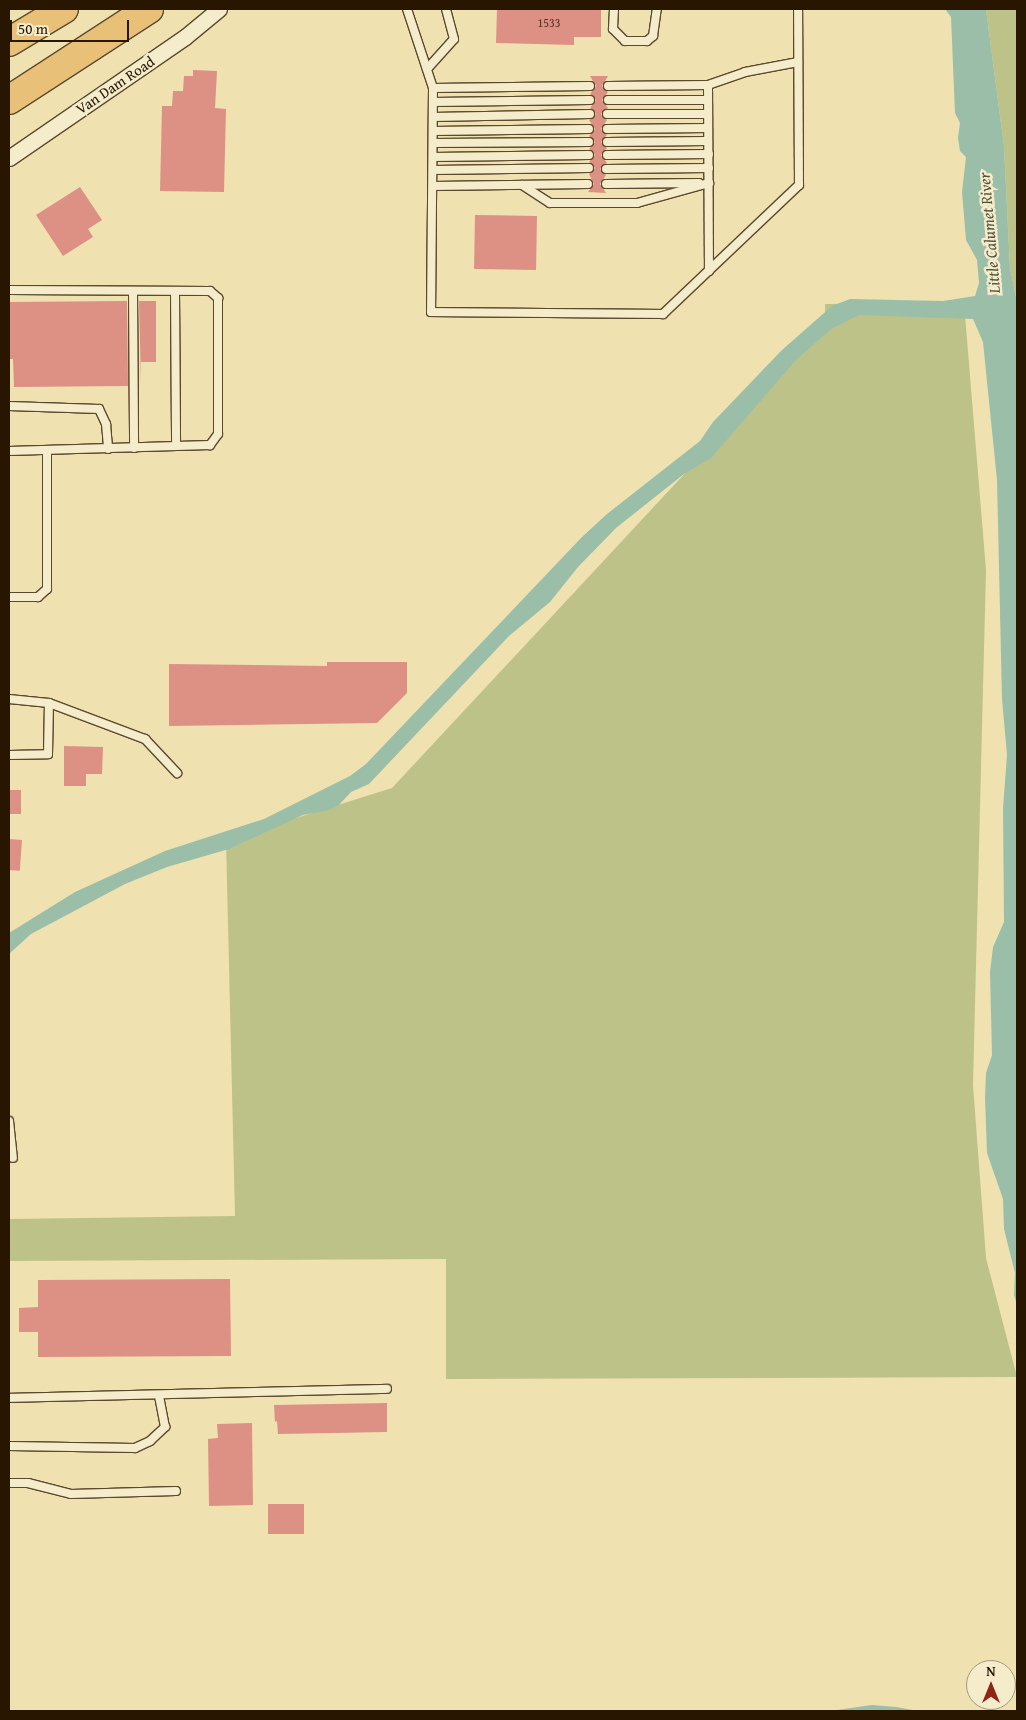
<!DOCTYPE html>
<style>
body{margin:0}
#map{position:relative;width:1026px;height:1720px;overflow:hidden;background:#f0e1b1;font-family:"Gentium Book Plus",serif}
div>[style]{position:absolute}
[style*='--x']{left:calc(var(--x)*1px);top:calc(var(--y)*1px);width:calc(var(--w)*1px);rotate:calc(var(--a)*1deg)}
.green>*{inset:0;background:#bdc289}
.water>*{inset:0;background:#9bbea9}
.building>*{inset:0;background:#dd9084;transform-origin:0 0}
.roads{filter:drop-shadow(1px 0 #5b492d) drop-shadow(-1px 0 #5b492d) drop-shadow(0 1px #5b492d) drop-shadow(0 -1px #5b492d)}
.lane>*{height:8px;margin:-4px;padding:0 4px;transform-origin:4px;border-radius:4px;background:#f5eccc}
.street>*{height:15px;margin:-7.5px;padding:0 7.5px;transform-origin:7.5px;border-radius:7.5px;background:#f5eccc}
.highway>*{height:28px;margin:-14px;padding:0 14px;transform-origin:14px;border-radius:14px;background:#e8c078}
span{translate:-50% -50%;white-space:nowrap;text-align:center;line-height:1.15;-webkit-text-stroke:5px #f5eccc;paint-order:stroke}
.number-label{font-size:12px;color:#563422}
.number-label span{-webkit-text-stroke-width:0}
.street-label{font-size:15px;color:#291601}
.water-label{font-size:16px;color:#51513c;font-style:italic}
.frame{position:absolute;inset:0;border:10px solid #291601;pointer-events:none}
.north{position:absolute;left:966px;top:1660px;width:50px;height:50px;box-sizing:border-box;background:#f5eccc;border:1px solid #a3967b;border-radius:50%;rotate:0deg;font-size:14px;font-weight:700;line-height:20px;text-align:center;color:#291601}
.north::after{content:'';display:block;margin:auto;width:18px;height:22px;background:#8f2418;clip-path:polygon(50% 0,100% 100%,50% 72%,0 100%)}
.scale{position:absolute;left:10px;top:20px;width:119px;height:22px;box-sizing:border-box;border:2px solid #291601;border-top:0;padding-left:6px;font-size:15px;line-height:18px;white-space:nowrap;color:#291601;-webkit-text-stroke:4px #f5eccc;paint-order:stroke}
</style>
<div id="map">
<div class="green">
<div style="clip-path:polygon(986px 9px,1017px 9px,1017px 302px,1010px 268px,1004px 146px)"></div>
<div style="clip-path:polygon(964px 303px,986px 570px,973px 1085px,986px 1258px,1017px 1377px,446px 1379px,446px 1259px,9px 1261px,9px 1219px,235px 1216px,226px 840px,392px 788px,825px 323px,825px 304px)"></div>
</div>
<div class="water">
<div style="clip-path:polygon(945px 9px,986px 9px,1004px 146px,1010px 268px,1017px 302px,1017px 1305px,1014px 1295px,1015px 1273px,1004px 1229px,1003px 1199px,987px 1153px,985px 1097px,986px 1073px,992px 1055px,990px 972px,993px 947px,1004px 922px,1003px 808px,1007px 755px,1002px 699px,997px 480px,983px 342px,973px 319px,859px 315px,831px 329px,796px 360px,711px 458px,684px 474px,616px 528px,578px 567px,550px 602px,509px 636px,369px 784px,351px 792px,338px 806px,329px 810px,303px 815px,229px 849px,167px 867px,125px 884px,31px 934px,9px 954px,9px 933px,75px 892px,165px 851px,264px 819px,350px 776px,366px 764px,582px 537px,607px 514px,700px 441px,713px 422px,782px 350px,832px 306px,850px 299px,943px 301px,975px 296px,979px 283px,977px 260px,966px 240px,962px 192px,966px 157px,960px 151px,958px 138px,960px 123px,955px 113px,951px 17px)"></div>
<div style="clip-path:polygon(872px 1705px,896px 1707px,919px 1711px,830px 1711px)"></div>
</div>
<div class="building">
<div style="clip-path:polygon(497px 9px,601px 9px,601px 37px,574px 37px,574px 45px,496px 43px)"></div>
<div style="clip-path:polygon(193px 70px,217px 71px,215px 108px,226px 109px,224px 192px,160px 191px,162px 106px,172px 106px,173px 91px,183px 91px,184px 76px,193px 76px)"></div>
<div style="clip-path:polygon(590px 76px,608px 76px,602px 86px,608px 92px,602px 100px,608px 108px,601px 114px,607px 120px,601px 129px,607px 135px,601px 142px,607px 148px,601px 155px,607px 163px,600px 169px,606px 175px,600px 184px,606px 193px,588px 192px,594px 184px,589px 174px,595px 168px,589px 162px,595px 155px,589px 149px,595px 142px,589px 136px,595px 129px,589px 120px,596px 114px,590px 108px,596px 100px,590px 94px,596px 86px)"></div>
<div style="clip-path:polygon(80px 187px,102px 220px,88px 229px,93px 237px,63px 256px,36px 215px)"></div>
<div style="left:475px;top:215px;width:62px;height:54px;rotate:1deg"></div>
<div style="clip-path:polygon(127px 301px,128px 386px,14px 387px,13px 359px,9px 359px,9px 302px)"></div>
<div style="clip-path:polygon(139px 301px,156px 301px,156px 362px,141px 362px,141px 386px)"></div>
<div style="clip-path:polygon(327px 662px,407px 662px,407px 693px,377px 723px,169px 726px,169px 664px,327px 666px)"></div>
<div style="clip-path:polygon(64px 746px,103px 747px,102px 774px,86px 774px,86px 786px,64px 786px)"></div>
<div style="left:9px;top:790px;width:12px;height:24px"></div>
<div style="left:9px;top:839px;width:13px;height:31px;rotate:4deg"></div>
<div style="clip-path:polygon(230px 1279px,231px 1356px,38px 1357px,38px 1332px,19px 1332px,19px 1308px,38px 1307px,38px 1280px)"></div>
<div style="clip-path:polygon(387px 1403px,387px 1432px,278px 1434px,277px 1421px,275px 1422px,274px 1405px)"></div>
<div style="clip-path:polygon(252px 1423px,253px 1505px,209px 1506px,208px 1439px,218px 1438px,217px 1424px)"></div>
<div style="left:268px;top:1504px;width:36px;height:30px"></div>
</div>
<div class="roads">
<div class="lane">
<div style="--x:407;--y:9;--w:83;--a:71.8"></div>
<div style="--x:433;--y:88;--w:224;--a:90.5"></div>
<div style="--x:431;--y:312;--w:232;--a:0.5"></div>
<div style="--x:663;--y:314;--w:187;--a:-43.5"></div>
<div style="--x:799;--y:185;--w:176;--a:-90.3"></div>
<div style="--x:614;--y:9;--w:20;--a:93"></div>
<div style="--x:613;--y:29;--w:17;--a:45"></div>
<div style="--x:625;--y:41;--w:22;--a:0"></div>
<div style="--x:647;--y:41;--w:8;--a:-40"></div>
<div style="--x:653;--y:36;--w:27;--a:-82"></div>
<div style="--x:427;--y:69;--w:40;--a:-48"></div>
<div style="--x:454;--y:39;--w:31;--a:-105"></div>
<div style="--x:708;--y:85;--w:186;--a:89.7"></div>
<div style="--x:608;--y:86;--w:100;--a:-0.6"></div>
<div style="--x:708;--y:85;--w:39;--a:-19"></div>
<div style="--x:745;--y:72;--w:54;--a:-10.7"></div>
<div style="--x:433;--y:88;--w:157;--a:-0.7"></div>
<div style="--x:608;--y:100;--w:100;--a:0"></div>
<div style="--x:433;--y:102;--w:157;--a:-0.7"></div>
<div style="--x:607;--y:114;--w:101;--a:0"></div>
<div style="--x:433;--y:117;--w:157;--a:-1.1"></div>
<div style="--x:607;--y:129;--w:101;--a:-0.6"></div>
<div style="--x:433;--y:131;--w:156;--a:-0.7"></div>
<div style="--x:607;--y:142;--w:101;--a:-0.6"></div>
<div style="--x:433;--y:143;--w:156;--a:-0.4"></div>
<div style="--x:607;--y:155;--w:102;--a:-0.6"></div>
<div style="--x:433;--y:157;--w:156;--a:-0.7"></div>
<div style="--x:606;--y:169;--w:103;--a:-0.6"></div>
<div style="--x:433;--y:170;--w:156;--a:-0.7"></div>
<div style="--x:606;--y:184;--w:93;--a:-0.6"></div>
<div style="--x:522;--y:185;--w:33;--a:33"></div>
<div style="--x:550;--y:203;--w:87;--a:0"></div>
<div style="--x:637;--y:203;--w:75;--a:-15.5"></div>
<div style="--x:433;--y:186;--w:155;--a:-0.7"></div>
<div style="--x:9;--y:290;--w:201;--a:0.3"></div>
<div style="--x:210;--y:291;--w:11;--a:41"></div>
<div style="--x:218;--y:298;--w:136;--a:90"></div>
<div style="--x:218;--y:434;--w:14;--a:126"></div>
<div style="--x:210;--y:445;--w:201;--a:178.3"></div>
<div style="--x:133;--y:291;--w:157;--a:89.6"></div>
<div style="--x:175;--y:291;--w:155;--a:89.6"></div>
<div style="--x:9;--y:406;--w:90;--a:1.9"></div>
<div style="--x:99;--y:409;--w:17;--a:65"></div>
<div style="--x:106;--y:424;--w:25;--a:85"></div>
<div style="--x:9;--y:597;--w:29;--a:0"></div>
<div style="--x:38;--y:597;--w:12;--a:-42"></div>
<div style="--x:47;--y:589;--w:137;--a:-90"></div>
<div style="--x:9;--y:699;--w:40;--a:5.7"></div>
<div style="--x:49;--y:703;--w:103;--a:20.6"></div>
<div style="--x:145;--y:739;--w:47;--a:46.7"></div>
<div style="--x:9;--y:755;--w:39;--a:-1"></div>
<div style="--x:48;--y:754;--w:51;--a:-88.9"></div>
<div style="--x:9;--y:1121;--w:37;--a:84"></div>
<div style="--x:9;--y:1398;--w:378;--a:-1.4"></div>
<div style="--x:9;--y:1446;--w:126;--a:0.9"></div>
<div style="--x:135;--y:1448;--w:17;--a:-25"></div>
<div style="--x:150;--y:1441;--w:21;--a:-43"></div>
<div style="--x:165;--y:1427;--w:32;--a:-101"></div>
<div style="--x:9;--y:1483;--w:19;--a:0"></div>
<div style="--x:28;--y:1483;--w:44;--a:14.3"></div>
<div style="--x:71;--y:1494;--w:105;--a:-1.6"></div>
</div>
<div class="street">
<div style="--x:9;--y:158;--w:214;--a:-34.5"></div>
<div style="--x:185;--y:37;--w:44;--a:-39.5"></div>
</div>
<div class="highway">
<div style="--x:9;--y:42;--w:64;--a:-31"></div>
<div style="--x:9;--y:100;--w:167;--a:-33"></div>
</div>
</div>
<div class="number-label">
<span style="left:549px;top:23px">1533</span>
</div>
<div class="street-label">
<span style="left:115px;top:85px;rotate:-34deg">Van Dam Road</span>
</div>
<div class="water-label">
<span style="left:989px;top:233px;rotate:-95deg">Little Calumet River</span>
</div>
<div class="frame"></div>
<div class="north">N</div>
<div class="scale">50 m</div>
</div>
